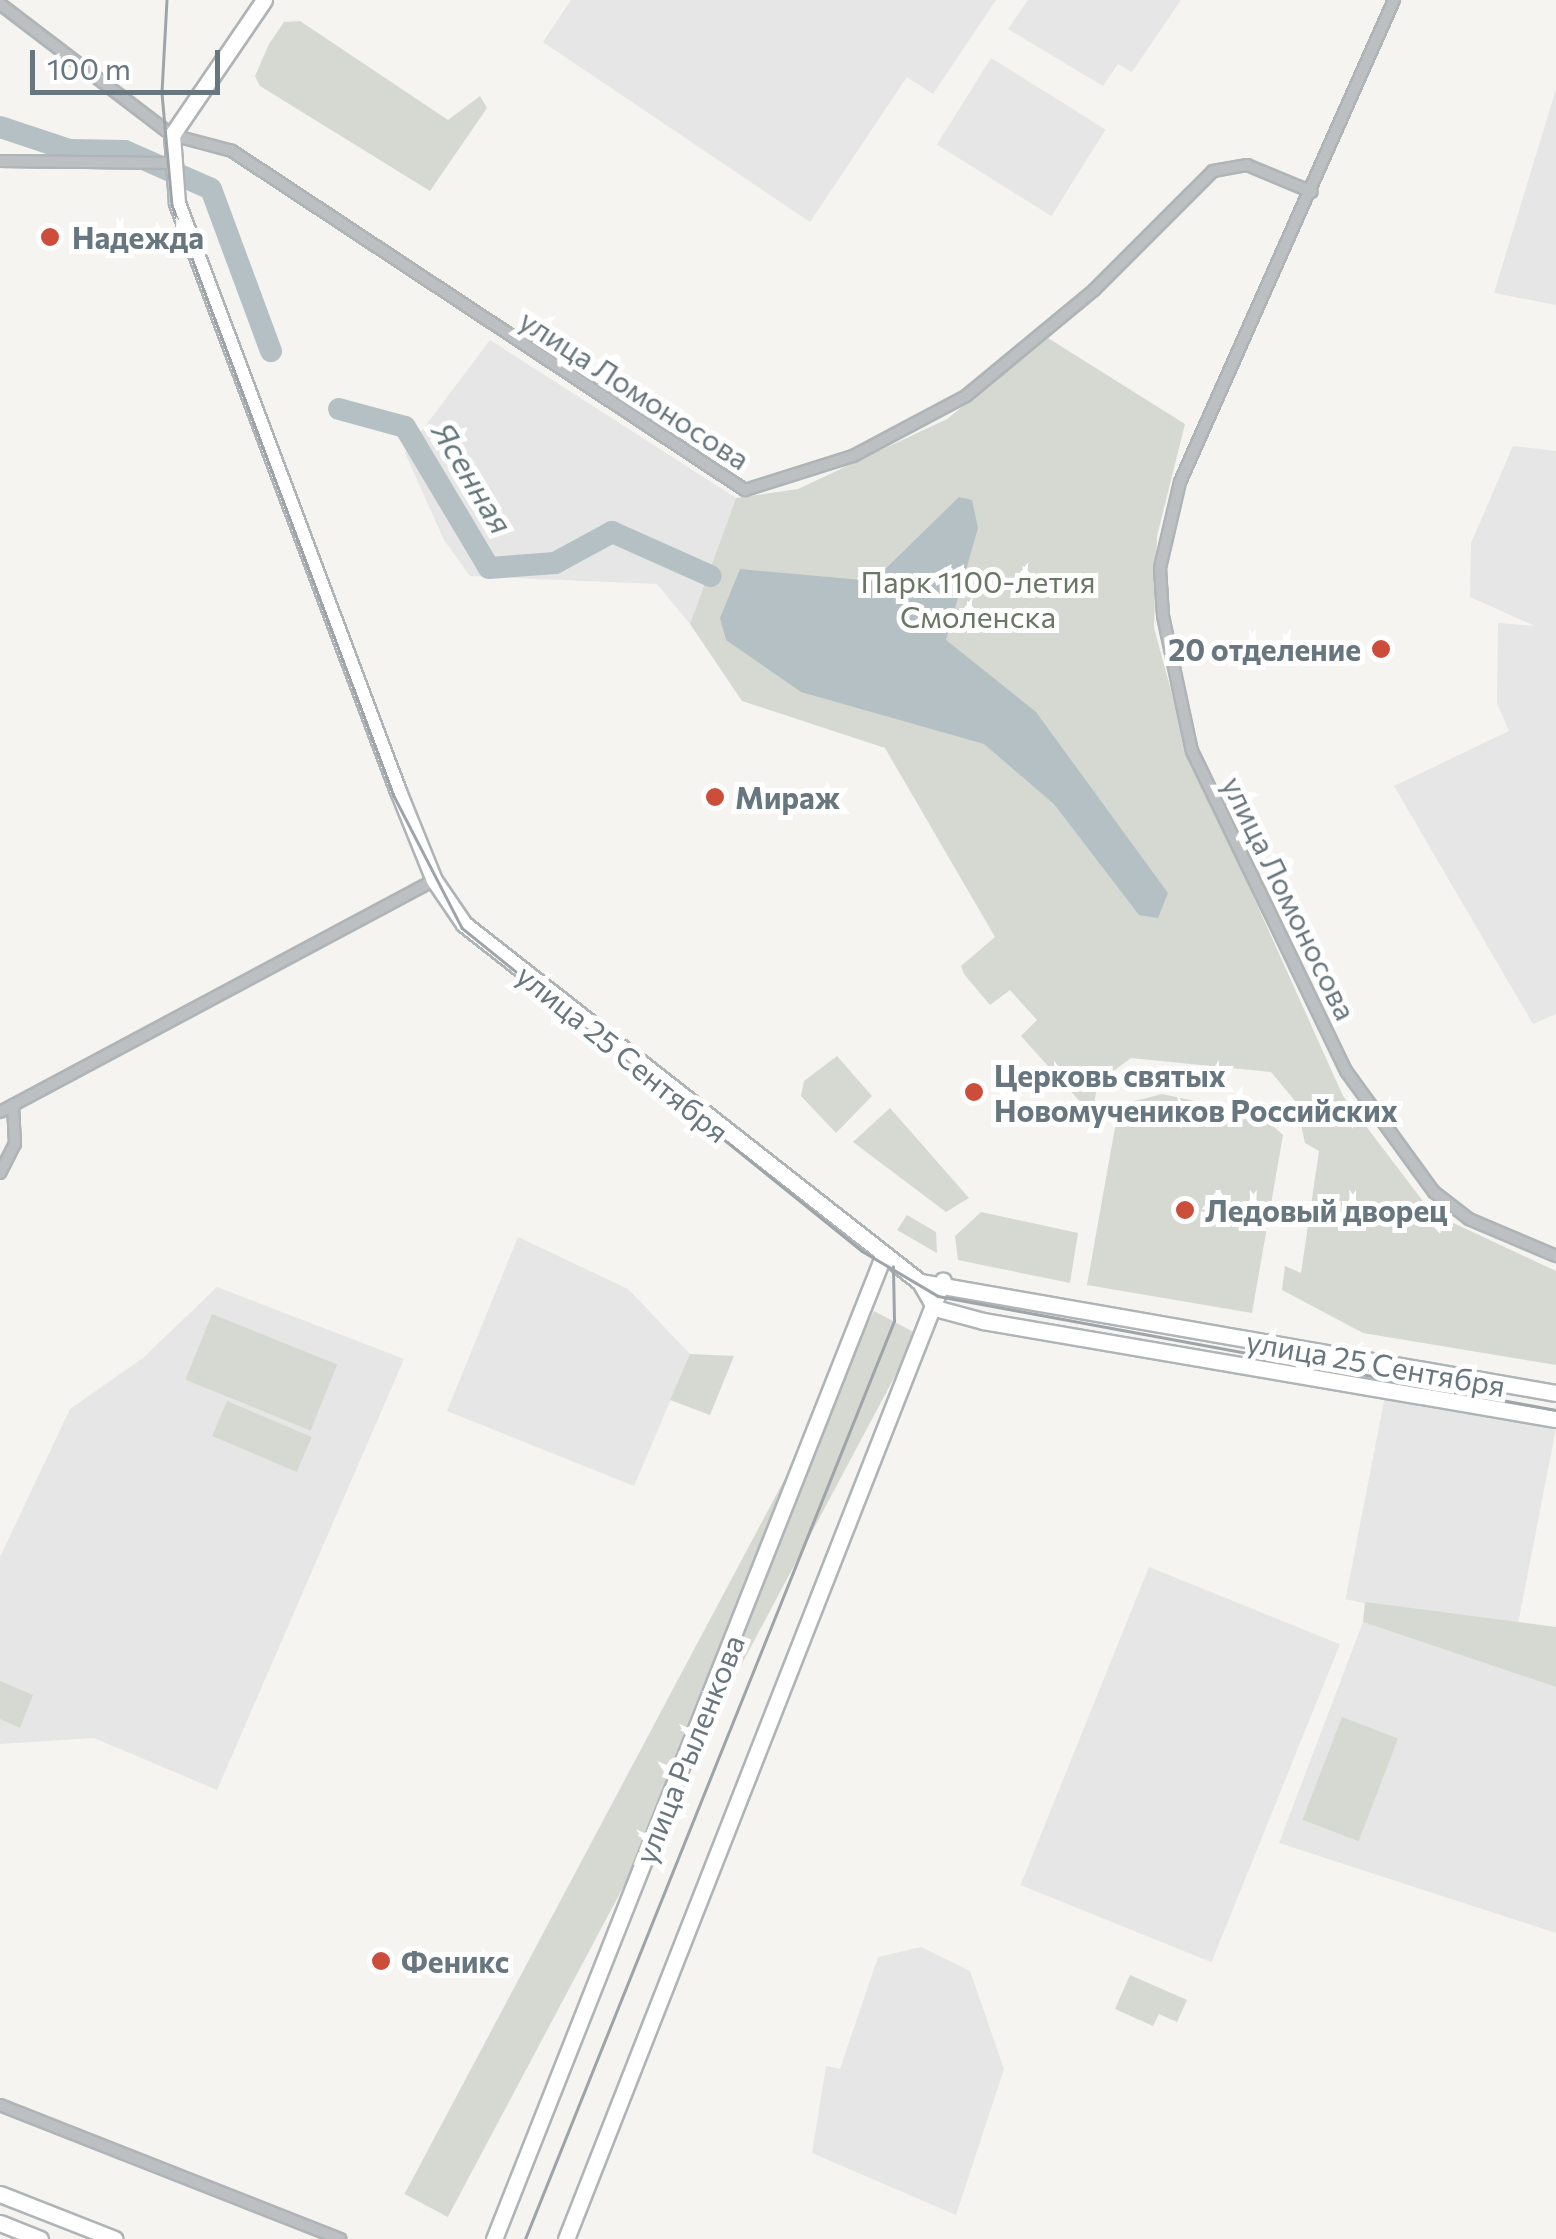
<!DOCTYPE html>
<meta charset="utf-8">
<style>
body{margin:0}
#map{position:relative;width:1556px;height:2239px;overflow:hidden;background:#f5f4f1;font-family:Commissioner,sans-serif}
div>[style]{position:absolute}
[style*='--x']{left:calc(var(--x)*1px);top:calc(var(--y)*1px);width:calc(var(--w)*1px);rotate:calc(var(--a)*1deg)}
.built>*{inset:0;background:#e5e6e5;transform-origin:0 0}
.green>*{inset:0;background:#d5d9d1;transform-origin:0 0}
.water>*{inset:0;background:#b4c0c3}
.river>*{height:22px;margin:-11px;padding:0 11px;transform-origin:11px;border-radius:11px;background:#b4c0c3}
.roads{filter:drop-shadow(2px 0 #afb4b7) drop-shadow(-2px 0 #afb4b7) drop-shadow(0 2px #afb4b7) drop-shadow(0 -2px #afb4b7)}
.minor>*{height:10px;margin:-5px;padding:0 5px;transform-origin:5px;border-radius:5px;background:#bcc0c3}
.secondary>*{height:15px;margin:-7.5px;padding:0 7.5px;transform-origin:7.5px;border-radius:7.5px;background:#fff}
.tram>*{height:2.5px;margin:-1.25px;padding:0 1.25px;transform-origin:1.25px;border-radius:1.25px;background:#9ea4a8}
.dots>*{width:28px;height:28px;translate:-50% -50%;box-sizing:border-box;border:5px solid #fff;border-radius:50%}
span{translate:-50% -50%;white-space:nowrap;text-align:center;line-height:1.15;-webkit-text-stroke:10px #fff;paint-order:stroke}
.poi-label{font-size:30px;color:#67767f;font-weight:700}
.left{translate:0 -50%;text-align:left}
.right{translate:-100% -50%;text-align:right}
.street-label{font-size:30px;color:#67767f}
.park-label{font-size:30px;color:#6a7765}
.water-label{font-size:32px;color:#63777b;font-style:italic}
.scale{position:absolute;left:30px;top:50px;width:190px;height:45px;box-sizing:border-box;border:5px solid #67767f;border-top:0;padding-left:12px;font-size:30px;line-height:35px;white-space:nowrap;color:#67767f;-webkit-text-stroke:8px #fff;paint-order:stroke}
</style>
<div id="map">
<div class="built">
<div style="clip-path:polygon(571px 0,996px 0,933px 94px,907px 77px,810px 222px,543px 42px)"></div>
<div style="clip-path:polygon(1028px 0,1181px 0,1132px 72px,1118px 64px,1103px 86px,1008px 29px)"></div>
<div style="left:991px;top:58px;width:135px;height:102px;rotate:32deg"></div>
<div style="clip-path:polygon(1556px 89px,1556px 305px,1494px 293px)"></div>
<div style="clip-path:polygon(490px 340px,736px 498px,690px 624px,657px 584px,470px 576px,444px 540px,405px 453px)"></div>
<div style="clip-path:polygon(1513px 446px,1556px 451px,1556px 1014px,1533px 1024px,1394px 786px,1509px 731px,1497px 703px,1498px 623px,1535px 626px,1470px 597px,1471px 543px)"></div>
<div style="clip-path:polygon(518px 1237px,628px 1289px,690px 1354px,634px 1486px,447px 1411px)"></div>
<div style="clip-path:polygon(217px 1287px,404px 1359px,217px 1790px,94px 1738px,0 1744px,0 1557px,70px 1409px,143px 1358px)"></div>
<div style="left:1385px;top:1396px;width:174px;height:207px;rotate:11deg"></div>
<div style="left:1149px;top:1567px;width:206px;height:343px;rotate:22deg"></div>
<div style="clip-path:polygon(1363px 1622px,1556px 1687px,1556px 1933px,1279px 1843px)"></div>
<div style="clip-path:polygon(921px 1947px,970px 1971px,1004px 2069px,956px 2215px,812px 2153px,826px 2066px,840px 2069px,878px 1957px)"></div>
</div>
<div class="green">
<div style="clip-path:polygon(300px 21px,448px 120px,480px 96px,487px 108px,430px 191px,260px 86px,255px 76px,269px 44px,284px 22px)"></div>
<div style="clip-path:polygon(1048px 338px,1185px 424px,1157px 536px,1154px 628px,1187px 749px,1343px 1096px,1432px 1213px,1556px 1271px,1556px 1365px,1363px 1333px,1282px 1290px,1285px 1266px,1301px 1273px,1319px 1151px,1305px 1143px,1296px 1102px,1271px 1072px,1131px 1058px,1098px 1082px,1092px 1115px,1021px 1036px,1037px 1020px,1010px 990px,990px 1005px,964px 974px,961px 966px,995px 937px,885px 748px,742px 701px,690px 624px,736px 498px,798px 489px,947px 419px)"></div>
<div style="clip-path:polygon(837px 1056px,872px 1096px,836px 1133px,801px 1096px,804px 1081px)"></div>
<div style="clip-path:polygon(1162px 1094px,1261px 1115px,1283px 1135px,1252px 1313px,1087px 1285px,1119px 1105px)"></div>
<div style="clip-path:polygon(890px 1108px,969px 1198px,946px 1212px,853px 1142px)"></div>
<div style="clip-path:polygon(981px 1212px,1078px 1233px,1070px 1283px,958px 1260px,955px 1236px)"></div>
<div style="clip-path:polygon(907px 1215px,936px 1232px,937px 1253px,897px 1230px)"></div>
<div style="left:874px;top:1311px;width:49px;height:1000px;rotate:28deg"></div>
<div style="left:212px;top:1314px;width:135px;height:71px;rotate:22deg"></div>
<div style="clip-path:polygon(690px 1354px,734px 1356px,710px 1415px,670px 1400px)"></div>
<div style="left:227px;top:1401px;width:92px;height:38px;rotate:23deg"></div>
<div style="clip-path:polygon(1365px 1602px,1556px 1627px,1556px 1687px,1363px 1622px)"></div>
<div style="clip-path:polygon(0 1681px,33px 1695px,20px 1728px,0 1719px)"></div>
<div style="left:1342px;top:1717px;width:60px;height:110px;rotate:21deg"></div>
<div style="clip-path:polygon(1130px 1975px,1187px 2000px,1177px 2022px,1159px 2014px,1153px 2026px,1115px 2009px)"></div>
</div>
<div class="water">
<div style="clip-path:polygon(959px 497px,972px 500px,978px 528px,946px 640px,1036px 712px,1168px 893px,1158px 918px,1139px 915px,1054px 804px,984px 744px,801px 692px,726px 640px,720px 618px,740px 569px,873px 581px)"></div>
</div>
<div class="river">
<div style="--x:0;--y:127;--w:73;--a:18.4"></div>
<div style="--x:69;--y:150;--w:56;--a:1"></div>
<div style="--x:125;--y:151;--w:94;--a:23.8"></div>
<div style="--x:211;--y:189;--w:173;--a:69.7"></div>
<div style="--x:339;--y:409;--w:68;--a:15.3"></div>
<div style="--x:405;--y:427;--w:164;--a:59.2"></div>
<div style="--x:489;--y:568;--w:66;--a:-4.3"></div>
<div style="--x:555;--y:563;--w:65;--a:-28.5"></div>
<div style="--x:612;--y:532;--w:108;--a:24"></div>
</div>
<div class="roads">
<div class="minor">
<div style="--x:1394;--y:0;--w:527;--a:113.94"></div>
<div style="--x:1180;--y:482;--w:88;--a:103.1"></div>
<div style="--x:1160;--y:568;--w:48;--a:86.4"></div>
<div style="--x:1163;--y:616;--w:138;--a:77.9"></div>
<div style="--x:1192;--y:751;--w:355;--a:64.3"></div>
<div style="--x:1346;--y:1071;--w:150;--a:54"></div>
<div style="--x:1434;--y:1192;--w:44;--a:37.6"></div>
<div style="--x:1469;--y:1219;--w:95;--a:23"></div>
<div style="--x:0;--y:4;--w:216;--a:37.3"></div>
<div style="--x:172;--y:135;--w:62;--a:14.9"></div>
<div style="--x:232;--y:151;--w:615;--a:33.46"></div>
<div style="--x:745;--y:490;--w:113;--a:-17.5"></div>
<div style="--x:853;--y:456;--w:128;--a:-28"></div>
<div style="--x:966;--y:396;--w:166;--a:-39.6"></div>
<div style="--x:1094;--y:290;--w:168;--a:-45"></div>
<div style="--x:1213;--y:171;--w:35;--a:-10"></div>
<div style="--x:1247;--y:165;--w:70;--a:22.6"></div>
<div style="--x:0;--y:161;--w:170;--a:0.7"></div>
<div style="--x:0;--y:1112;--w:492;--a:-28.1"></div>
<div style="--x:0;--y:1173;--w:33;--a:-63"></div>
<div style="--x:15;--y:1144;--w:39;--a:-93"></div>
<div style="--x:0;--y:2105;--w:366;--a:21.5"></div>
</div>
<div class="secondary">
<div style="--x:264;--y:0;--w:163;--a:124.3"></div>
<div style="--x:172;--y:135;--w:68;--a:85.8"></div>
<div style="--x:177;--y:203;--w:628;--a:69.4"></div>
<div style="--x:398;--y:791;--w:96;--a:68"></div>
<div style="--x:434;--y:880;--w:53;--a:55.7"></div>
<div style="--x:464;--y:924;--w:580;--a:38.14"></div>
<div style="--x:920;--y:1282;--w:646;--a:9.9"></div>
<div style="--x:920;--y:1282;--w:30;--a:60"></div>
<div style="--x:935;--y:1308;--w:50;--a:15.2"></div>
<div style="--x:983;--y:1321;--w:581;--a:9.71"></div>
<div style="--x:0;--y:2194;--w:123;--a:21.4"></div>
<div style="--x:0;--y:2223;--w:43;--a:21.8"></div>
<div style="--x:494;--y:2239;--w:1054;--a:-68.4"></div>
<div style="--x:566;--y:2239;--w:1030;--a:-68.54"></div>
</div>
</div>
<div class="tram">
<div style="--x:167;--y:0;--w:93;--a:93.1"></div>
<div style="--x:162;--y:93;--w:112;--a:84.9"></div>
<div style="--x:172;--y:205;--w:631;--a:69.41"></div>
<div style="--x:394;--y:796;--w:148;--a:62.7"></div>
<div style="--x:462;--y:928;--w:514;--a:38.92"></div>
<div style="--x:862;--y:1251;--w:88;--a:30.6"></div>
<div style="--x:938;--y:1296;--w:628;--a:10.45"></div>
<div style="--x:525;--y:2239;--w:989;--a:-68.1"></div>
<div style="--x:894;--y:1321;--w:54;--a:-91.1"></div>
</div>
<div class="dots">
<div style="left:50px;top:237px;background:#cc4e3a"></div>
<div style="left:1381px;top:649px;background:#cc4e3a"></div>
<div style="left:715px;top:797px;background:#cc4e3a"></div>
<div style="left:974px;top:1092px;background:#cc4e3a"></div>
<div style="left:1185px;top:1210px;background:#cc4e3a"></div>
<div style="left:381px;top:1961px;background:#cc4e3a"></div>
</div>
<div class="poi-label">
<span class="left" style="left:72px;top:237px">Надежда</span>
<span class="right" style="left:1361px;top:649px">20 отделение</span>
<span class="left" style="left:735px;top:797px">Мираж</span>
<span class="left" style="left:994px;top:1092px">Церковь святых<br>Новомучеников Российских</span>
<span class="left" style="left:1205px;top:1210px">Ледовый дворец</span>
<span class="left" style="left:401px;top:1961px">Феникс</span>
</div>
<div class="street-label">
<span style="left:635px;top:389px;rotate:33deg">улица Ломоносова</span>
<span style="left:1290px;top:898px;rotate:64deg">улица Ломоносова</span>
<span style="left:623px;top:1053px;rotate:39deg">улица 25 Сентября</span>
<span style="left:1376px;top:1363px;rotate:10deg">улица 25 Сентября</span>
<span style="left:689px;top:1749px;rotate:-68deg">улица Рыленкова</span>
</div>
<div class="park-label">
<span style="left:978px;top:598px">Парк 1100-летия<br>Смоленска</span>
</div>
<div class="water-label">
<span style="left:473px;top:477px;rotate:59deg">Ясенная</span>
</div>
<div class="scale">100 m</div>
</div>
